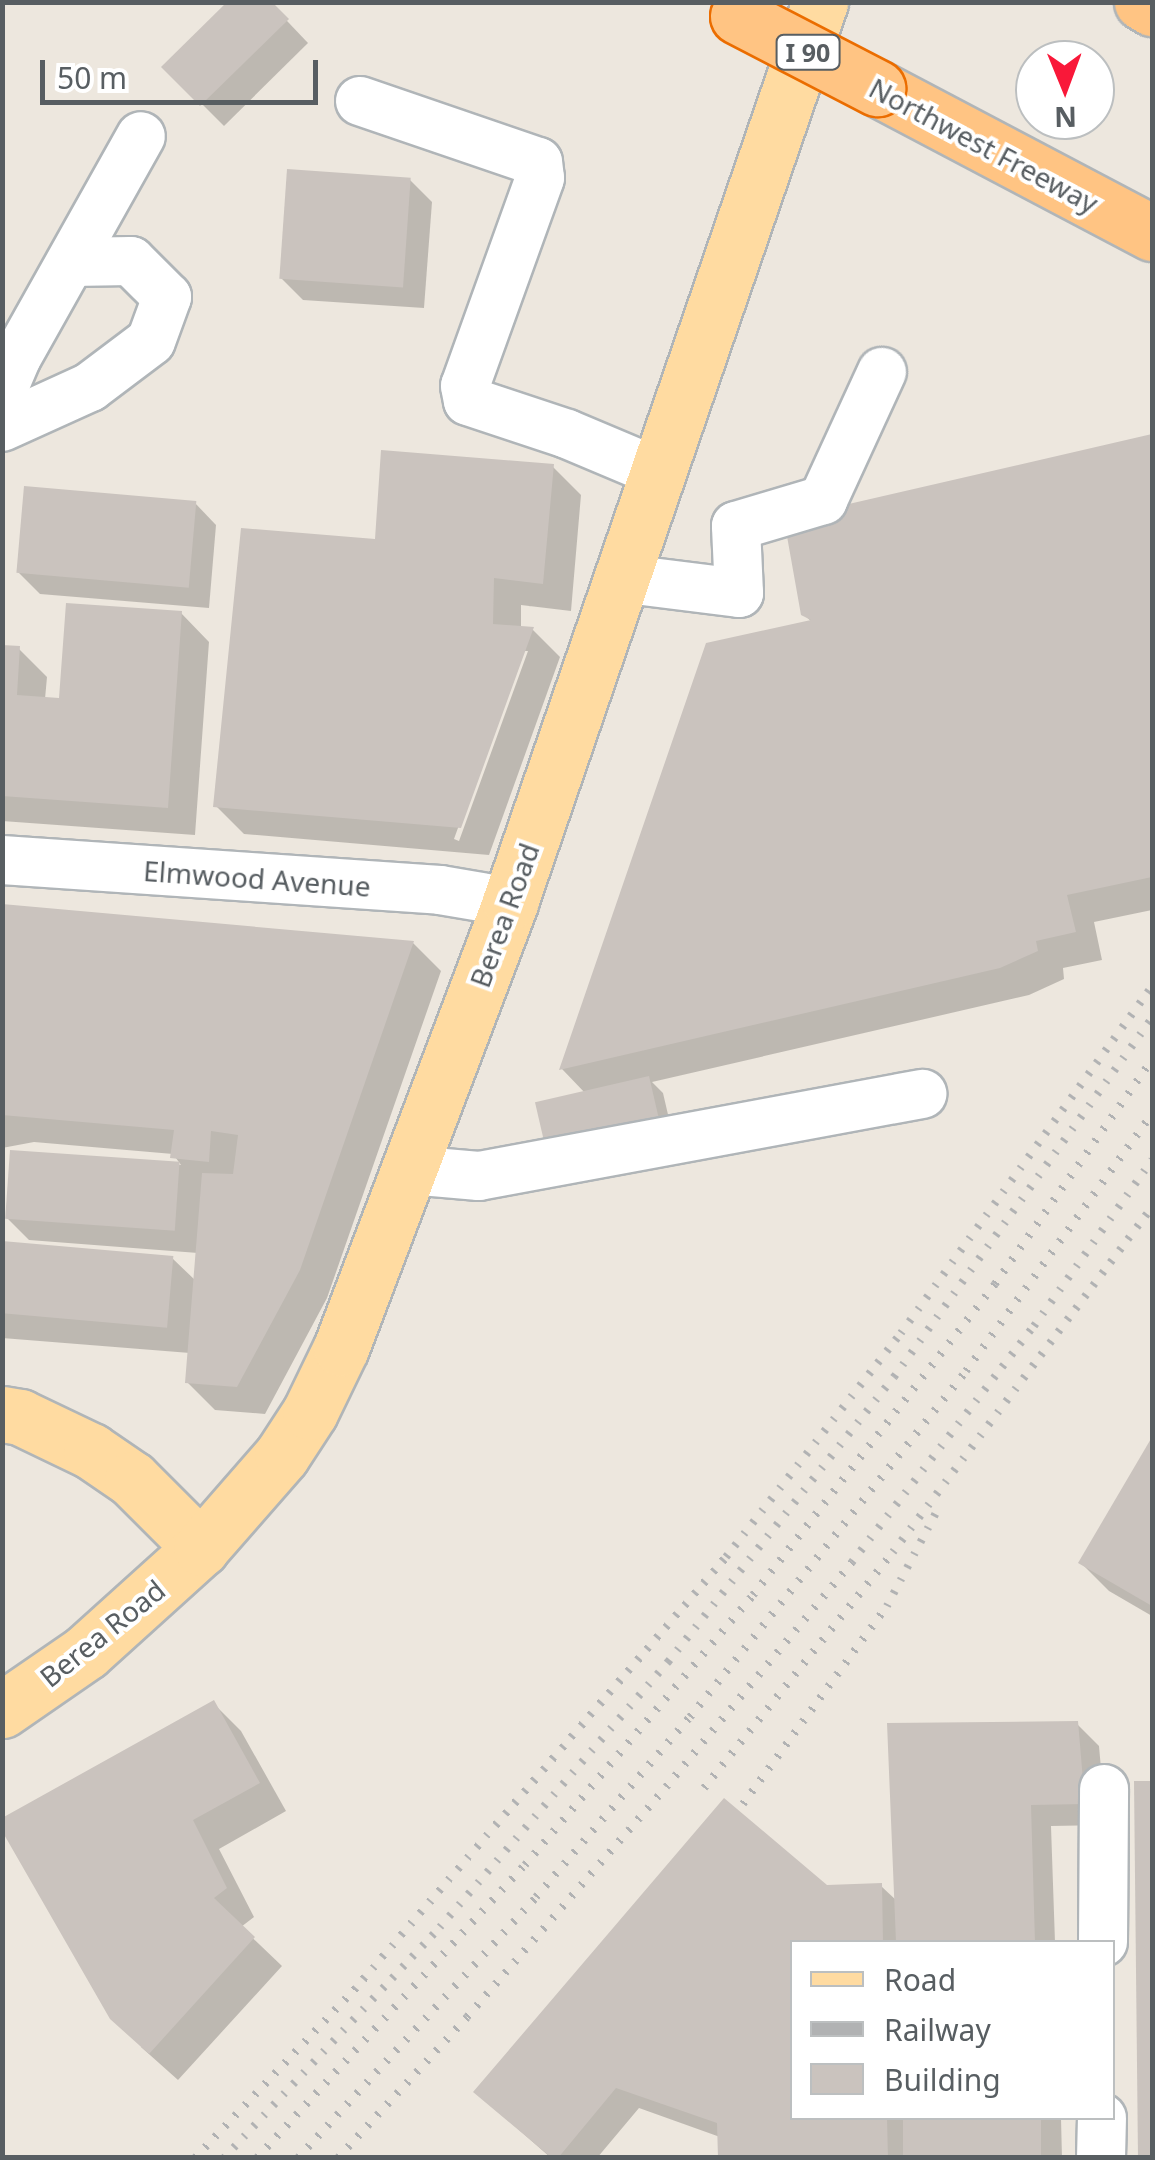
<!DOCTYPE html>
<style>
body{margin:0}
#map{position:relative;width:1155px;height:2160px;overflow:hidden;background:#ede7de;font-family:"Noto Sans",sans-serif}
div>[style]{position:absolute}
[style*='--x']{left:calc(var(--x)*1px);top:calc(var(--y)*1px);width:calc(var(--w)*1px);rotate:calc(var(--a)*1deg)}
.shadow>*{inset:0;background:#0003}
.building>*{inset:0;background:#cac3be;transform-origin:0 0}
.roads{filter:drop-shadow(2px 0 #b0b5b8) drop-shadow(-2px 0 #b0b5b8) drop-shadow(0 2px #b0b5b8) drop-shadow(0 -2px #b0b5b8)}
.minor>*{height:48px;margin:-24px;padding:0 24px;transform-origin:24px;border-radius:24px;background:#fff}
.major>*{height:55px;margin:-27.5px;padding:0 27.5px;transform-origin:27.5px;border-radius:27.5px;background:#ffdba1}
.highway>*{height:55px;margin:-27.5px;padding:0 27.5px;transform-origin:27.5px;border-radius:27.5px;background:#ffc483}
.rail>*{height:8px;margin-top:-4px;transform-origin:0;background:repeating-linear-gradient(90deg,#b1b2b3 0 2.5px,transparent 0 14.5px)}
.bridges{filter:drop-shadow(2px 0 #eb6d00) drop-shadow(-2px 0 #eb6d00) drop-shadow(0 2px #eb6d00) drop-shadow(0 -2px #eb6d00)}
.highway-bridge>*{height:55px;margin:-27.5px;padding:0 27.5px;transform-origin:27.5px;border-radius:27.5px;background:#ffc483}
span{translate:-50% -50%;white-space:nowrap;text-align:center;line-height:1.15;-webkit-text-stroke:8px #fff;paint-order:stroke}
.shield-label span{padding:2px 8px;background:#fff;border:2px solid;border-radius:8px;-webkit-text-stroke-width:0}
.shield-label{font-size:25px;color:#585e62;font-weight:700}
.street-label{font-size:28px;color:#585e62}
.frame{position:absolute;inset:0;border:5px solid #585e62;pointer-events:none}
.legend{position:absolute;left:790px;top:1940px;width:325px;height:180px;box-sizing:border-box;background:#fff;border:2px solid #bcbfc0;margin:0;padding:12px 18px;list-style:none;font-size:30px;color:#585e62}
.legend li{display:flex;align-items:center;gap:20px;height:50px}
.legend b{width:50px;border:2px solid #bcbfc0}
.north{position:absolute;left:1015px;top:40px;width:100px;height:100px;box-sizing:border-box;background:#fff;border:2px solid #bcbfc0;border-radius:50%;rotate:179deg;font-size:28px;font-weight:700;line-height:40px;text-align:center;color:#585e62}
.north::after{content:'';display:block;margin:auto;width:35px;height:45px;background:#f91839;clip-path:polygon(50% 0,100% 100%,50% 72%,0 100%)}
.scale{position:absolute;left:40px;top:60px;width:278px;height:45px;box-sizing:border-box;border:5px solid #585e62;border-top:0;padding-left:12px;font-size:30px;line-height:35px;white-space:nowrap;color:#585e62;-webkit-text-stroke:8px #fff;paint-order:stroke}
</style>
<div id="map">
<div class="shadow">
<div style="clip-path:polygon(269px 2px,308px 43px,224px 126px,165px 67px)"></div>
<div style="clip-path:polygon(410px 180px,432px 202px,424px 308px,303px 300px,281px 278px)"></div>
<div style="clip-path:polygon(1152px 437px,1152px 910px,1094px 922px,1102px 960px,1063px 968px,1064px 979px,1029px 995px,652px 1082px,663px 1093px,673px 1136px,586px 1094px,562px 1069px,812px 622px,803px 614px,790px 520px)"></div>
<div style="clip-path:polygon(evenodd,553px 467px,581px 495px,571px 611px,521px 605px,521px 629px,532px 629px,560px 657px,489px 855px,244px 834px,216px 806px,377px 542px,553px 467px,522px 651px,528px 651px,459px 841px,454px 839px,522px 651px)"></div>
<div style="clip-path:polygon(195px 503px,216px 525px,209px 608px,40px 594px,18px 572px)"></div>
<div style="clip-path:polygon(181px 613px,209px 642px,195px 835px,2px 821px,2px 648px,19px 649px,47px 677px,45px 699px,62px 700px)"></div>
<div style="clip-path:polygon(2px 907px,413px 943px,441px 971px,327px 1298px,265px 1414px,215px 1410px,187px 1382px,190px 1353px,2px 1338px,2px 1244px,172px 1258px,196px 1281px,198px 1253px,29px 1240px,7px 1218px,12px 1152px,181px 1165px,173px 1154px,34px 1142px,2px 1148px)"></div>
<div style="clip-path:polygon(1152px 1442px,1152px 1616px,1109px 1591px,1081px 1563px)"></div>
<div style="clip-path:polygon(213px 1703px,241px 1731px,286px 1811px,219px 1849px,254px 1917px,241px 1927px,282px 1966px,178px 2080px,141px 2047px)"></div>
<div style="clip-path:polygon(1077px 1724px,1099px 1746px,1106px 1825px,1051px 1826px,1055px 1942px,792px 1942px,792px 2118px,1061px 2118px,1062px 2158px,720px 2158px,720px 2137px,639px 2108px,597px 2158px,551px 2158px,476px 2092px,826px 1887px,881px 1886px,897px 1901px)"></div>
<div style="clip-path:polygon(1137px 1784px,1152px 1784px,1152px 2158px,1140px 2158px)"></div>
</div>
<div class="building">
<div style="clip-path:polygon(227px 2px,272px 2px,289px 19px,200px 106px,161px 67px)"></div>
<div style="left:287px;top:169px;width:124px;height:110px;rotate:4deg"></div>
<div style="clip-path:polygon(1152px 434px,1152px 877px,1067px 895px,1076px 932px,1036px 941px,1038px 951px,1000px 968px,559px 1070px,706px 643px,811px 620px,801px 615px,785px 525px,788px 518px)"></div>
<div style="clip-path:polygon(381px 450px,554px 464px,543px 584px,494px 578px,493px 624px,534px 627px,461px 828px,213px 807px,241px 528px,375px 539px)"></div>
<div style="left:24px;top:486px;width:173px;height:87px;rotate:5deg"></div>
<div style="clip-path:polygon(66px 603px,182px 611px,168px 808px,2px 796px,2px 645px,20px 646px,17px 695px,59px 698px)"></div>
<div style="clip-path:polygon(2px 904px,414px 941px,300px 1270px,237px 1387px,185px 1383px,202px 1173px,233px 1174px,238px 1135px,211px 1131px,209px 1162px,170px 1158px,174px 1130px,2px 1115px)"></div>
<div style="left:649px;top:1076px;width:47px;height:117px;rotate:77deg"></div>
<div style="left:10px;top:1150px;width:170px;height:69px;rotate:4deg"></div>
<div style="left:2px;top:1241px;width:172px;height:72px;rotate:5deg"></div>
<div style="clip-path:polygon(1152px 1437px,1152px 1606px,1078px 1563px)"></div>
<div style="clip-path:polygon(214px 1700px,260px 1783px,193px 1820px,227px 1888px,214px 1898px,255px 1937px,149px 2054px,110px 2019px,2px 1831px,2px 1818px)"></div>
<div style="clip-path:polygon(1078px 1721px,1085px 1804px,1031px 1805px,1035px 1942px,896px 1942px,887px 1723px)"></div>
<div style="clip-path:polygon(1134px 1781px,1152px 1781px,1152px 2158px,1138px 2158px)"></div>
<div style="clip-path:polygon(724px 1798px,827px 1885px,882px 1883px,883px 1942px,792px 1942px,792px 2118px,887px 2118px,888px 2158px,718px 2158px,717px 2123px,616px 2088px,558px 2158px,552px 2158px,473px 2092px)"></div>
<div style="left:903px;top:2118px;width:138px;height:40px"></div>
</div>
<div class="roads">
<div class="minor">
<div style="--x:360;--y:101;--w:188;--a:18.9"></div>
<div style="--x:538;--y:162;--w:16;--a:83"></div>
<div style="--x:540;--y:178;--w:221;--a:109.8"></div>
<div style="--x:465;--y:386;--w:15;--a:79"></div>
<div style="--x:468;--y:401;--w:104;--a:18.4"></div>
<div style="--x:567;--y:434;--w:95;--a:22.8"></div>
<div style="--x:2;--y:392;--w:38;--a:-67"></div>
<div style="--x:17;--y:357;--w:253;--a:-60.7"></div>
<div style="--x:2;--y:427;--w:97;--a:-24.4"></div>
<div style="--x:90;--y:387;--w:76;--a:-37"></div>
<div style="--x:151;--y:341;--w:47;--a:-70"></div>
<div style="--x:167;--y:297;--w:51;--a:-135"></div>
<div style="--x:131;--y:261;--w:60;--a:179"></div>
<div style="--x:619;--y:578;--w:121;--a:7.1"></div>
<div style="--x:739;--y:593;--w:67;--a:-92.6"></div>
<div style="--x:736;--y:526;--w:91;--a:-16.6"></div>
<div style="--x:823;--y:500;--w:141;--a:-65.3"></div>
<div style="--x:2;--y:860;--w:439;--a:3.9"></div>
<div style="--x:440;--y:890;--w:71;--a:9.7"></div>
<div style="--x:410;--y:1170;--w:69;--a:5"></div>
<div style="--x:479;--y:1176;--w:451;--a:-10.5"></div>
<div style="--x:1103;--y:1942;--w:153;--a:-89.6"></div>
<div style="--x:1101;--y:2158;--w:40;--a:-88.6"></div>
</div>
<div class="major">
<div style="--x:2;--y:1414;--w:18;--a:9"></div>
<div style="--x:20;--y:1417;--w:79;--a:25.6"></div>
<div style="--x:91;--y:1451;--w:50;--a:34.3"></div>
<div style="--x:132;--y:1479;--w:98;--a:45"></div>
<div style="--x:2;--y:1710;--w:102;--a:-34.6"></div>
<div style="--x:86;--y:1652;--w:155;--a:-42.1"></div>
<div style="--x:201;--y:1548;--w:123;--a:-48.9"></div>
<div style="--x:282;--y:1455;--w:51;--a:-56.9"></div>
<div style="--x:310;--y:1412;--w:71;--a:-64.2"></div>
<div style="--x:341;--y:1348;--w:477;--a:-69.2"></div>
<div style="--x:510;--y:902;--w:952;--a:-70.99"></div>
</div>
<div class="highway">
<div style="--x:1142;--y:2;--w:12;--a:31"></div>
<div style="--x:877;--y:88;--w:311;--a:27.8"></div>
</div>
</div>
<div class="rail">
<div style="--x:704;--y:1788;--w:302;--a:-51.3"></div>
<div style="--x:893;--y:1552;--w:431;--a:-53.1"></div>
<div style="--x:743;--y:1804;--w:245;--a:-54"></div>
<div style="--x:887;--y:1606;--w:110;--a:-62.3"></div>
<div style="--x:195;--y:2158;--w:231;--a:-46.6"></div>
<div style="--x:354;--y:1990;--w:571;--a:-49.33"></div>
<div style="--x:726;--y:1557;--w:284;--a:-52"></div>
<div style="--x:901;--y:1333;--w:428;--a:-54.1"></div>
<div style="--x:224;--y:2158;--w:316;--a:-46.9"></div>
<div style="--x:440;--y:1927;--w:350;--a:-49.3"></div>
<div style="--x:668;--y:1662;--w:364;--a:-51.6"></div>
<div style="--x:894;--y:1377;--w:442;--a:-54.3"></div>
<div style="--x:257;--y:2158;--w:397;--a:-47.6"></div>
<div style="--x:525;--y:1865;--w:353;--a:-49.8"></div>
<div style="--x:753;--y:1595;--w:394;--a:-52.1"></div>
<div style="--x:995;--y:1284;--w:274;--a:-55"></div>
<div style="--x:298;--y:2158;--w:353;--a:-47.6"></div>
<div style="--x:536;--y:1897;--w:237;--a:-49.5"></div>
<div style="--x:690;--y:1717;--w:443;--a:-51.4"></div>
<div style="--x:966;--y:1371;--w:317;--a:-54.1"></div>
<div style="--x:338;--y:2158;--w:191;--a:-47.5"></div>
<div style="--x:467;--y:2017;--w:304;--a:-49.1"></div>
<div style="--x:666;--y:1787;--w:292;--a:-50.4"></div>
<div style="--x:852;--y:1562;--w:298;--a:-52.4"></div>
<div style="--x:1034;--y:1326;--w:204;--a:-54.6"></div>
</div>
<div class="bridges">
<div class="highway-bridge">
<div style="--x:738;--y:16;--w:157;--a:27.4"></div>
</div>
</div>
<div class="shield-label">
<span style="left:808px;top:52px">I 90</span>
</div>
<div class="street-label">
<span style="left:984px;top:145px;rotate:28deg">Northwest Freeway</span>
<span style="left:257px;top:878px;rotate:4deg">Elmwood Avenue</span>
<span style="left:504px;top:915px;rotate:-70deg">Berea Road</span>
<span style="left:102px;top:1633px;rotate:-39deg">Berea Road</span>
</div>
<div class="frame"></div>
<ul class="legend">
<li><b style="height:12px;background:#ffdba1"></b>Road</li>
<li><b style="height:12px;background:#b1b2b3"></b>Railway</li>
<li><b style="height:28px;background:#cac3be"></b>Building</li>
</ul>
<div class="north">N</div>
<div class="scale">50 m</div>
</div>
